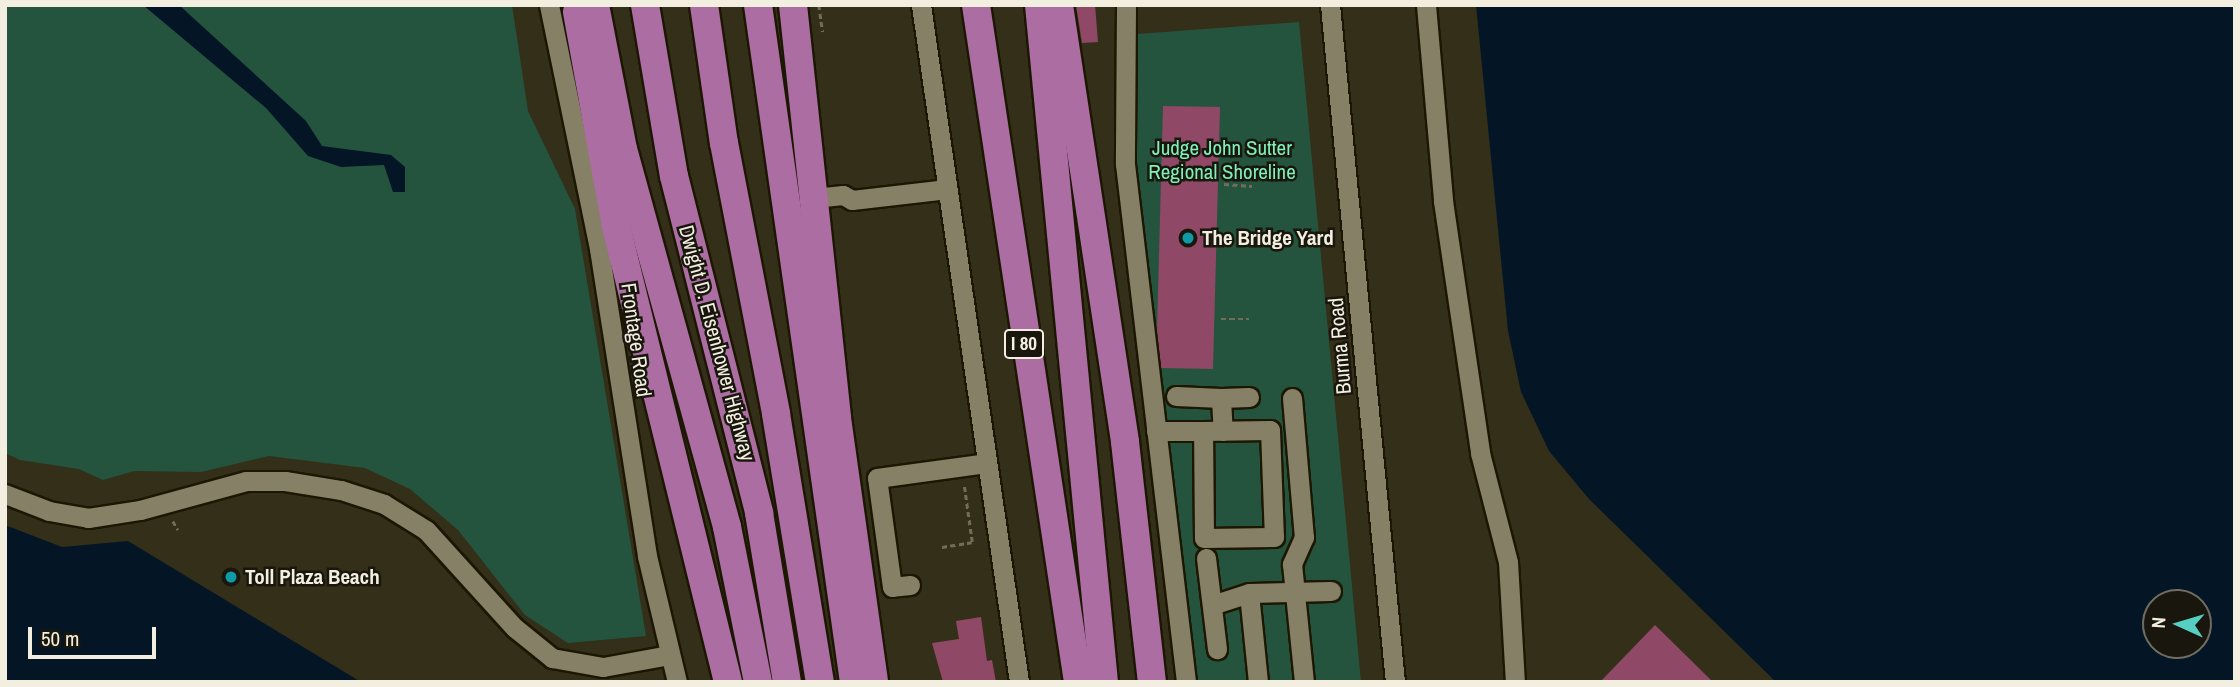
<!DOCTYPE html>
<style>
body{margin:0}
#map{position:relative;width:2240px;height:687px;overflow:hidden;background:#342f18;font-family:"Archivo Narrow",sans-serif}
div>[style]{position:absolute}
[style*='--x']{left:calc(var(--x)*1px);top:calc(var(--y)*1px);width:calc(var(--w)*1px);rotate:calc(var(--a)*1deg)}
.green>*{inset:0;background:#24543e}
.water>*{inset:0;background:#041625}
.building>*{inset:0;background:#8f4966}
.path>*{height:2.5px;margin-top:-1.25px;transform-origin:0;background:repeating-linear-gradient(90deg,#726d59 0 5px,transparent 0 8.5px)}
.roads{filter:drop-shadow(2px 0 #1c1702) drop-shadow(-2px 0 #1c1702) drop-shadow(0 2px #1c1702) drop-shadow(0 -2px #1c1702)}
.minor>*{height:19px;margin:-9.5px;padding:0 9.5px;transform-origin:9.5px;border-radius:9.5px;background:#858066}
.highway>*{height:28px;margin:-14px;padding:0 14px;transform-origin:14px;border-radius:14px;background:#ac6da3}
.dots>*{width:19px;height:19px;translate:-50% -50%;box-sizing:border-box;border:4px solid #19170d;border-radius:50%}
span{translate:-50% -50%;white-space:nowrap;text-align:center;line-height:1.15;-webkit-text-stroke:5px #19170d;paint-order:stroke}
.shield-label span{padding:2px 5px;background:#19170d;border:2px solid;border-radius:5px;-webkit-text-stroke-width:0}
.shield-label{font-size:19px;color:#f2efe1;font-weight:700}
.park-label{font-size:21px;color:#7ff0ba}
.poi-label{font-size:21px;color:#f2efe1;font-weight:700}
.left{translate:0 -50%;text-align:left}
.street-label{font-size:21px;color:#f2efe1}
.frame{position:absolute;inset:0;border:7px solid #f2efe1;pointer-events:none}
.north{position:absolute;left:2142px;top:589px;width:70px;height:70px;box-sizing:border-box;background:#19170d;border:2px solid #706d62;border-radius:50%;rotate:274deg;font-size:19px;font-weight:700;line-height:28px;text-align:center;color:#f2efe1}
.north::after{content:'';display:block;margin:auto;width:24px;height:32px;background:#56cec2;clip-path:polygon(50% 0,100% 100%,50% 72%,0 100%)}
.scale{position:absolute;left:28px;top:627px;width:128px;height:32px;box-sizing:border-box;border:4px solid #f2efe1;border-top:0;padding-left:9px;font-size:21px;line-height:24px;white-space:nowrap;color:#f2efe1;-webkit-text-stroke:5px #19170d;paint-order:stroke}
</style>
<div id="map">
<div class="green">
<div style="clip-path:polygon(5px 5px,512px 5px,528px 111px,575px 209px,646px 636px,568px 643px,525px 615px,458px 530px,410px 489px,365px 468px,269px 456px,201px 472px,134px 471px,103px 480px,79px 469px,20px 460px,5px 453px)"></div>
<div style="clip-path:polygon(1299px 22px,1361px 682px,1193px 682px,1182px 546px,1158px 401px,1131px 162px,1137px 34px)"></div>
</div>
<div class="water">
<div style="clip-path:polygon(143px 5px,179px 5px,306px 121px,322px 146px,391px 155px,405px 167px,405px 192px,393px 192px,384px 165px,341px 167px,308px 156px,266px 108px)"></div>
<div style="clip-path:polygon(evenodd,1476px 5px,2235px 5px,2235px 682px,1776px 682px,1589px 499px,1549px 451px,1521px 392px,1508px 331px,1476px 5px,2156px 603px,2198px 603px,2198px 645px,2156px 645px,2156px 603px)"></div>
<div style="clip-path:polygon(5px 525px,62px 547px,128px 541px,361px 682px,5px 682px)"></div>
</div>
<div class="building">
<div style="clip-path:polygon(1076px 5px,1095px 5px,1098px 42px,1082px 43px)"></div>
<div style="clip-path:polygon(1163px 106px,1220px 107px,1213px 369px,1161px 368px,1157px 330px)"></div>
<div style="clip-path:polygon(981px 617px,987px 661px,992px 660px,996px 682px,943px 682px,932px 643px,959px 639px,956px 621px)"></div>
<div style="clip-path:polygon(1655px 625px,1713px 682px,1600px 682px)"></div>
</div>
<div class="path">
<div style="--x:819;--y:5;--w:27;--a:82"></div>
<div style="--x:1224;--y:184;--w:28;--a:4"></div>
<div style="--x:1221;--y:319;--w:28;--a:0"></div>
<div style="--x:173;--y:521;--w:10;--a:61"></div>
<div style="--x:942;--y:547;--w:30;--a:-9"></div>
<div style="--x:972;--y:542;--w:58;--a:-98"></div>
</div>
<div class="roads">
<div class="minor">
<div style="--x:549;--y:5;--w:249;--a:78.4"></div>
<div style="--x:599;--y:249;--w:311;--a:81.1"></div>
<div style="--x:647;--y:556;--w:130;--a:76.6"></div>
<div style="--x:921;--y:5;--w:684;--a:81.76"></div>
<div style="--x:1126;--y:5;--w:159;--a:90.4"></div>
<div style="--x:1125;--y:164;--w:522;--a:83.28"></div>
<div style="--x:1330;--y:5;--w:680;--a:84.52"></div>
<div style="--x:1426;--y:5;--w:197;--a:85"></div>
<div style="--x:1443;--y:201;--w:255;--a:81.6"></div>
<div style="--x:1480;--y:453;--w:113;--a:75.6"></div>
<div style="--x:1508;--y:562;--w:120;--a:86.7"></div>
<div style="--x:814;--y:198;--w:29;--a:-6"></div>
<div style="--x:843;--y:195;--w:10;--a:29"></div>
<div style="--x:852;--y:200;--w:96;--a:-6.6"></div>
<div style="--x:1176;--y:396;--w:45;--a:2.5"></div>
<div style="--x:1221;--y:398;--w:33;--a:87"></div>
<div style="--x:1221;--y:398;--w:28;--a:-2"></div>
<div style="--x:1292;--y:398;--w:140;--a:85.1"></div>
<div style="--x:1304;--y:537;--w:30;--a:114"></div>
<div style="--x:1292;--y:564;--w:119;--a:84.2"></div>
<div style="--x:1156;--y:431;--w:47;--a:0"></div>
<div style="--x:1203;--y:431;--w:67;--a:-0.9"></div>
<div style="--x:1270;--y:430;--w:107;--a:87.9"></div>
<div style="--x:1274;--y:537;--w:70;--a:179.2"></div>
<div style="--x:1204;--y:538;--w:107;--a:-90.5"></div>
<div style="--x:5;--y:494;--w:47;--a:21.1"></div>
<div style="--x:49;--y:511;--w:40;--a:10"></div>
<div style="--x:88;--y:518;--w:53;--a:-8.7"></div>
<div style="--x:140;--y:510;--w:110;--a:-15.3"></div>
<div style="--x:246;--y:481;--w:39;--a:0"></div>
<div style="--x:285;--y:481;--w:57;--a:9.1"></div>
<div style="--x:341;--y:490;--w:45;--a:18"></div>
<div style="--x:384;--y:504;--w:49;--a:31.8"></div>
<div style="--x:426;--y:530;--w:132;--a:47.8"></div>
<div style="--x:515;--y:628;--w:48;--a:39"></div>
<div style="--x:552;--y:658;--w:52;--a:10"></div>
<div style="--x:603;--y:667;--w:68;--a:-10.2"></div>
<div style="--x:1206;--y:558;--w:92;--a:83.1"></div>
<div style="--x:910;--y:585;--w:18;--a:174"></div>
<div style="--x:892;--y:587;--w:110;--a:-97.8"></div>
<div style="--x:877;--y:478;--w:110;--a:-7.8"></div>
<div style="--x:1212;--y:605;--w:39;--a:-18"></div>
<div style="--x:1258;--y:682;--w:89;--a:-95.8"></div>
<div style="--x:1249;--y:593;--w:82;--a:-1.4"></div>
</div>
<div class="highway">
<div style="--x:595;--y:5;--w:147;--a:79"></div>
<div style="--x:623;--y:149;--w:392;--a:74.6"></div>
<div style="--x:727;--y:527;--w:158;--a:78.7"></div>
<div style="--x:645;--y:5;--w:173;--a:80.4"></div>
<div style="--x:674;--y:176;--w:348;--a:75.8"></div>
<div style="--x:759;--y:513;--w:171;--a:80.6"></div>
<div style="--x:704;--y:5;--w:139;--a:81.8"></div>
<div style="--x:724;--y:143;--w:276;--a:79.1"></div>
<div style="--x:776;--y:414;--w:272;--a:80.7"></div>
<div style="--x:758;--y:5;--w:684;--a:81.93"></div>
<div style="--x:793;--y:5;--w:415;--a:83.9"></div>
<div style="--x:837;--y:418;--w:267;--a:82"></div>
<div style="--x:976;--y:5;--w:685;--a:81.43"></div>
<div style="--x:1039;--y:5;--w:680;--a:84.52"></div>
<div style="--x:1059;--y:5;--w:442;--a:81.4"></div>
<div style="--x:1125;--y:442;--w:242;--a:83.6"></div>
<div style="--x:577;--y:12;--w:218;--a:79.7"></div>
<div style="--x:616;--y:226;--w:470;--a:76.2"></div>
</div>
</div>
<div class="dots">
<div style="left:1188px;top:238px;background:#0f9aa8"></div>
<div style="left:231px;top:577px;background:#0f9aa8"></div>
</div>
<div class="shield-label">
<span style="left:1024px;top:344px">I 80</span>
</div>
<div class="park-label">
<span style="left:1222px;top:160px">Judge John Sutter<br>Regional Shoreline</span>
</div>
<div class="poi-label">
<span class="left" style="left:1202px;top:238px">The Bridge Yard</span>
<span class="left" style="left:245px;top:577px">Toll Plaza Beach</span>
</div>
<div class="street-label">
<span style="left:636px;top:340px;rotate:82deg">Frontage Road</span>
<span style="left:717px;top:343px;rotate:75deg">Dwight D. Eisenhower Highway</span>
<span style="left:1340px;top:346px;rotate:-95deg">Burma Road</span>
</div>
<div class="frame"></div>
<div class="north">N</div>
<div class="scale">50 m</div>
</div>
